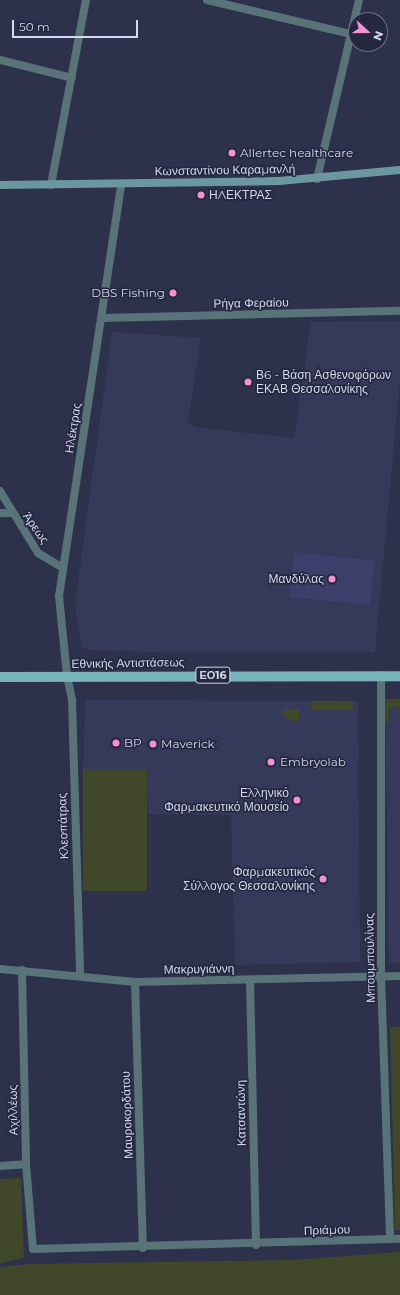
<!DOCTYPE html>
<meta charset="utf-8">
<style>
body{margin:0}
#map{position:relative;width:400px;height:1295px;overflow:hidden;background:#2e314b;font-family:Montserrat,sans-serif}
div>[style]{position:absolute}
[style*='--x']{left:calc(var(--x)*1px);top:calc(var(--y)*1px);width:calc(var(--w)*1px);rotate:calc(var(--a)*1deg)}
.built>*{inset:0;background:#35395a}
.green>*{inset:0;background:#404829;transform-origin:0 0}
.building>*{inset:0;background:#3b3f6a;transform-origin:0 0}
.minor>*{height:8px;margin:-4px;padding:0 4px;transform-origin:4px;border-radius:4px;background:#587478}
.tertiary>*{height:8px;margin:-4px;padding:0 4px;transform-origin:4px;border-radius:4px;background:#587478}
.secondary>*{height:8px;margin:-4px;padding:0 4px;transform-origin:4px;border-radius:4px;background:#6b989f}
.primary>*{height:10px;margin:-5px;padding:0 5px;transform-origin:5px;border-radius:5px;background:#79b4bc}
.dots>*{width:11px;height:11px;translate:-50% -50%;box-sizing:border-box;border:2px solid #242740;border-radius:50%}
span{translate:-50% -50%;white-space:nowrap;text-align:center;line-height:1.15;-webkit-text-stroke:3px #242740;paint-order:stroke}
.shield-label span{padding:1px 3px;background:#242740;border:1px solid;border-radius:3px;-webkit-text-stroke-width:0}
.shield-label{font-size:11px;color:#d5d8e9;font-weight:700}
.poi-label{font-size:12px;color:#d5d8e9}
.left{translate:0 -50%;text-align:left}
.right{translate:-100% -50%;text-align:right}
.street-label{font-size:12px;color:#d5d8e9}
.north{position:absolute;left:348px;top:12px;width:40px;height:40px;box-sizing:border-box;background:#242740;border:1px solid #6b6e84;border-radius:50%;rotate:111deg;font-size:11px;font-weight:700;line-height:16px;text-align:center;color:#d5d8e9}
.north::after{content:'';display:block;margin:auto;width:14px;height:18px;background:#f591d2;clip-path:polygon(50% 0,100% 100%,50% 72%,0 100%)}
.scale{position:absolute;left:12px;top:20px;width:126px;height:18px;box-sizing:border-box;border:2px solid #d5d8e9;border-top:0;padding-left:5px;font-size:12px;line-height:14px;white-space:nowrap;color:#d5d8e9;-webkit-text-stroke:3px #242740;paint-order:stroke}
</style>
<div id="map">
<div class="built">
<div style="clip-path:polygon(400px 321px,400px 379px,375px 652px,155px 652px,88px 650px,81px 647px,75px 603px,112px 332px,201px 338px,188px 421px,194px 427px,294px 438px,311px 322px)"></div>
<div style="clip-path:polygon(385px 699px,400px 699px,400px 963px,389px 963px)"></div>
<div style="clip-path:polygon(85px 700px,358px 701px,360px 962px,235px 965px,231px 815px,148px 814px,147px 769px,83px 769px)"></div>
</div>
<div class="green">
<div style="clip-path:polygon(385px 699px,400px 699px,400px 707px,389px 707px,389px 722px,385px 722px)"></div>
<div style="left:312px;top:701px;width:42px;height:8px"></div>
<div style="clip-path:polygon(281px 709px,299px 709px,299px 722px,286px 719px)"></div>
<div style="left:83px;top:769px;width:64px;height:122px"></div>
<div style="clip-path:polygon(390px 1027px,400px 1027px,400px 1230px,395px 1230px)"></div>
<div style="clip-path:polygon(21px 1178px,24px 1258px,0 1263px,0 1179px)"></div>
<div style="clip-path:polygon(400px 1252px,400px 1295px,0 1295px,0 1267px,30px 1264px,293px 1260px)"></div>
</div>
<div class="building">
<div style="left:294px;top:552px;width:81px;height:45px;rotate:6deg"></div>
</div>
<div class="minor">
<div style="--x:207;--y:0;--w:148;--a:13.3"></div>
<div style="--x:0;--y:60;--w:74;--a:14"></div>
<div style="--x:317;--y:179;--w:184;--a:-76.8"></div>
<div style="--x:51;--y:185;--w:188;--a:-79.3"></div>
<div style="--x:103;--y:318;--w:297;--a:-1.4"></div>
<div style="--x:0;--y:491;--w:73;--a:58.5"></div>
<div style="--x:38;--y:553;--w:29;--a:31"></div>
<div style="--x:0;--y:513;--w:11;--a:0"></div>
<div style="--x:381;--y:675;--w:302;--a:90"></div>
<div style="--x:381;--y:977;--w:262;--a:88"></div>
<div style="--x:67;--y:676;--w:25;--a:78"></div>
<div style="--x:72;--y:700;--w:276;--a:88.3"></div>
<div style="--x:0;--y:969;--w:136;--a:5.5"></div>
<div style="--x:135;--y:982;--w:265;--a:-1.3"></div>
<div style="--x:22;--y:970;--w:194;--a:88.8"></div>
<div style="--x:26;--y:1164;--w:85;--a:85.3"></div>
<div style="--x:33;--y:1249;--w:367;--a:-1.6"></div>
<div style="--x:250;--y:980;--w:265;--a:88.7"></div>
<div style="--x:135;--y:982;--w:266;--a:88.3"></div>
<div style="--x:0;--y:1166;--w:26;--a:-4"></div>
</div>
<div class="tertiary">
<div style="--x:67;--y:676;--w:80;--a:-95.7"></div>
<div style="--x:59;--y:596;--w:417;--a:-81.4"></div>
</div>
<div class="secondary">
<div style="--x:0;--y:185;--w:279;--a:-0.8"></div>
<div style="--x:279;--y:181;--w:121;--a:-5.2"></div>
</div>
<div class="primary">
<div style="--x:0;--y:677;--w:400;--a:-0.1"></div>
</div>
<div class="dots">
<div style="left:232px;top:153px;background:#f591d2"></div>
<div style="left:201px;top:195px;background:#f591d2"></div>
<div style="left:173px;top:293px;background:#f591d2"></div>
<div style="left:248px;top:382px;background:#f591d2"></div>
<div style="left:332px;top:579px;background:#f591d2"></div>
<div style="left:116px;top:743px;background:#f591d2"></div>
<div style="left:153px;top:744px;background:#f591d2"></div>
<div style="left:271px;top:762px;background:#f591d2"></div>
<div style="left:297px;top:800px;background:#f591d2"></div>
<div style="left:323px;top:879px;background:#f591d2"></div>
</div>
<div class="shield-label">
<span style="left:213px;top:675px">ΕΟ16</span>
</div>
<div class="poi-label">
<span class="left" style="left:240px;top:153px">Allertec healthcare</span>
<span class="left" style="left:209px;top:195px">ΗΛΕΚΤΡΑΣ</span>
<span class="right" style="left:165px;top:293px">DBS Fishing</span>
<span class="left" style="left:256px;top:382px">Β6 - Βάση Ασθενοφόρων<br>ΕΚΑΒ Θεσσαλονίκης</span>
<span class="right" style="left:324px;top:579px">Μανδύλας</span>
<span class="left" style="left:124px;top:743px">BP</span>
<span class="left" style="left:161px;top:744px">Maverick</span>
<span class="left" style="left:280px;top:762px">Embryolab</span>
<span class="right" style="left:289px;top:800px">Ελληνικό<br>Φαρμακευτικό Μουσείο</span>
<span class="right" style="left:315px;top:879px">Φαρμακευτικός<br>Σύλλογος Θεσσαλονίκης</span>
</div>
<div class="street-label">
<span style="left:225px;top:170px;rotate:-1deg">Κωνσταντίνου Καραμανλή</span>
<span style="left:251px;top:303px;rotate:-1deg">Ρήγα Φεραίου</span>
<span style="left:73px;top:428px;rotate:-81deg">Ηλέκτρας</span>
<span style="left:36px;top:528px;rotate:55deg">Άρεως</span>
<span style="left:128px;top:663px;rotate:-1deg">Εθνικής Αντιστάσεως</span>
<span style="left:63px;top:826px;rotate:-92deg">Κλεοπάτρας</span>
<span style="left:370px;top:958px;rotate:-91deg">Μπουμπουλίνας</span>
<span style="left:199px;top:969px;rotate:-1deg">Μακρυγιάννη</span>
<span style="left:13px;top:1110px;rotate:-91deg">Αχιλλέως</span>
<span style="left:241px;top:1113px;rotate:-91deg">Κατσαντώνη</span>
<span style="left:127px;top:1115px;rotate:-92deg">Μαυροκορδάτου</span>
<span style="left:327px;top:1230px;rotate:-2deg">Πριάμου</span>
</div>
<div class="north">N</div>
<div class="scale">50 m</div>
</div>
